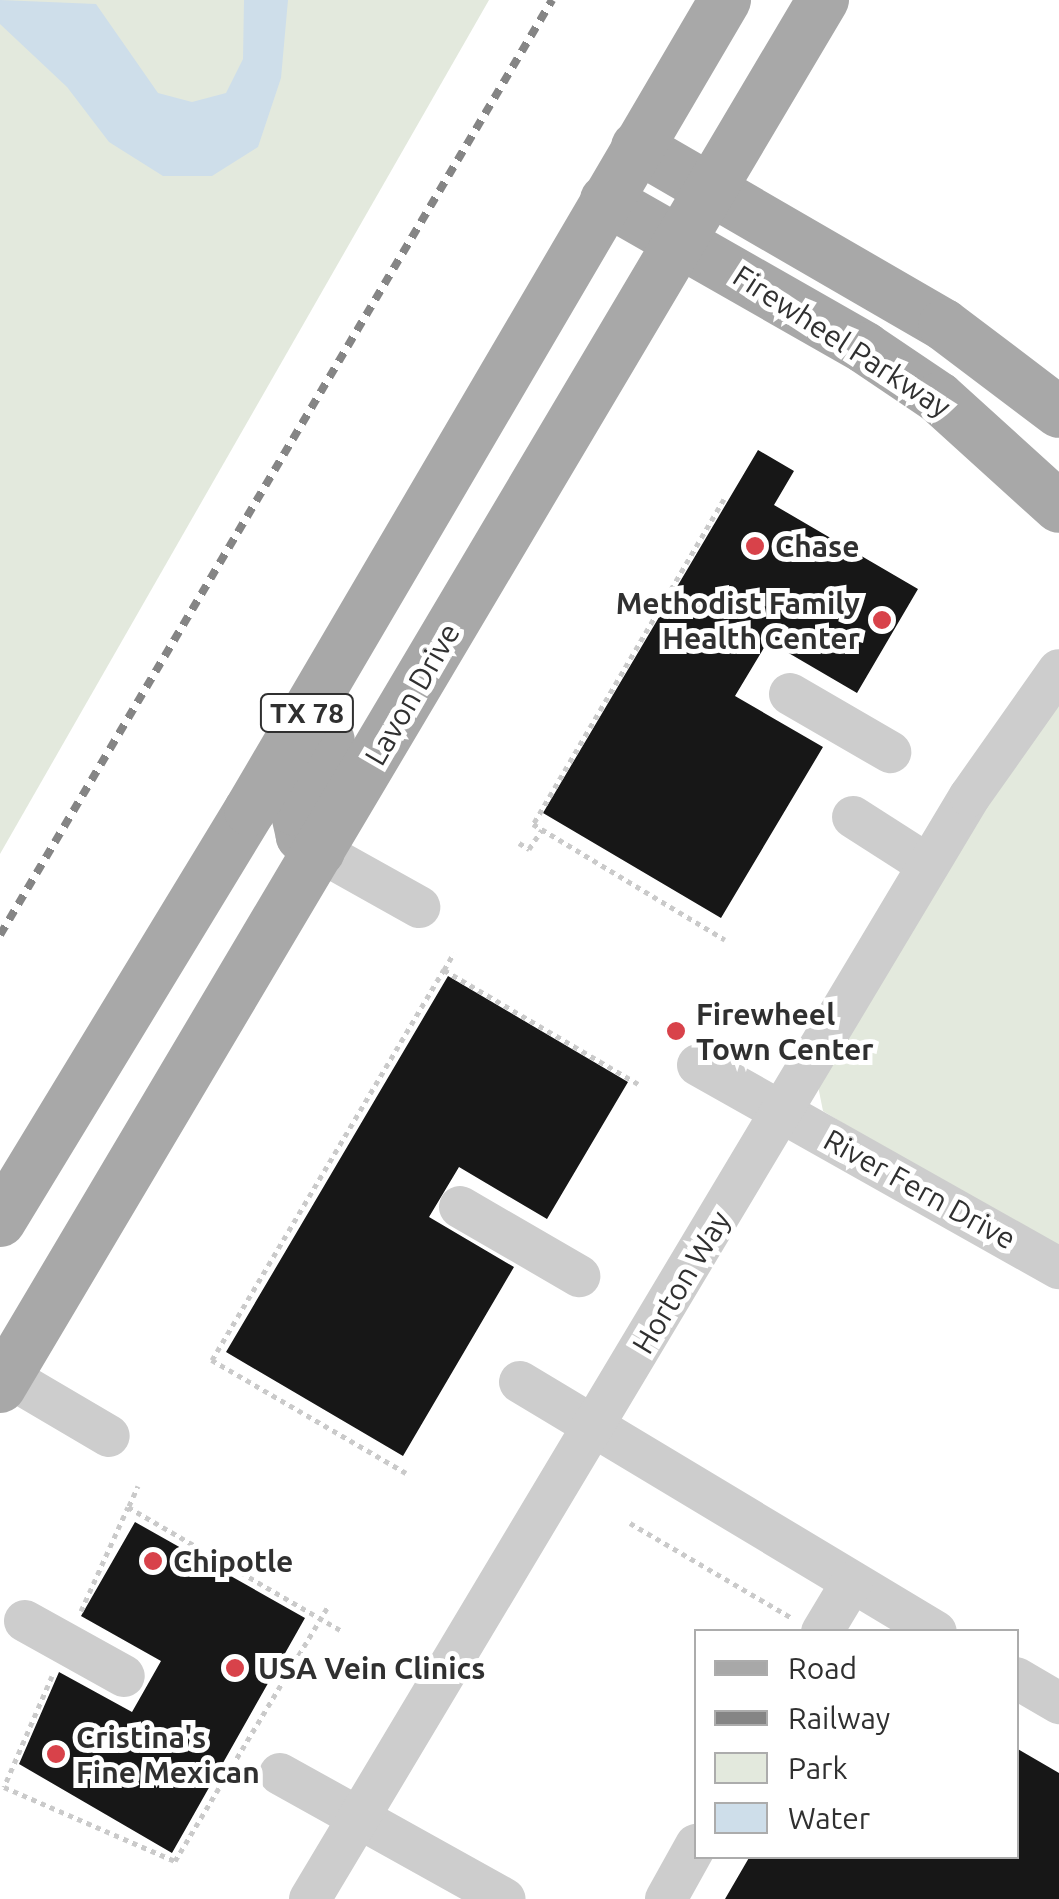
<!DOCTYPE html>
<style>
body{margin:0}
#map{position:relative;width:1059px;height:1899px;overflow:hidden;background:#fff;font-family:Ubuntu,sans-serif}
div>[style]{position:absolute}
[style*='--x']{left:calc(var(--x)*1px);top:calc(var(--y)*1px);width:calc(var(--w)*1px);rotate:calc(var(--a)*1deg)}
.green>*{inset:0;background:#e3e9dd}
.water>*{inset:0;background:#cedeea}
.building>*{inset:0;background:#171717}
.path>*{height:5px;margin-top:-2.5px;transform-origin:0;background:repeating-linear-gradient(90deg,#cacaca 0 5px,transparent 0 10px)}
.minor>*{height:42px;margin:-21px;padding:0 21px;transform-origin:21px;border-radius:21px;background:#cdcdcd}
.major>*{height:52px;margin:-26px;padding:0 26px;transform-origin:26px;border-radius:26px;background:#a8a8a8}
.rail>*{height:8px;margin-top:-4px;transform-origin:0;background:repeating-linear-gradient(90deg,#858585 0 10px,transparent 0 18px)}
.dots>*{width:28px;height:28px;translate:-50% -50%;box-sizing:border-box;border:5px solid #fff;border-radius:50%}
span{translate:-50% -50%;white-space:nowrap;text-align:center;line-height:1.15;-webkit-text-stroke:10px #fff;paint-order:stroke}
.shield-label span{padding:2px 8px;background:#fff;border:2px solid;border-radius:8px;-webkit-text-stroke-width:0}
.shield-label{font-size:28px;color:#303030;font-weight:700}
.street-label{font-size:30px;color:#303030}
.poi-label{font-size:30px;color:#303030;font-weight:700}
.left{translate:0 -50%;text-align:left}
.right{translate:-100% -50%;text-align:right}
.legend{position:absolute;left:694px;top:1629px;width:325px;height:230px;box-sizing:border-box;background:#fff;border:2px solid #acacac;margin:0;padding:12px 18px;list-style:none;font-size:30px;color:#303030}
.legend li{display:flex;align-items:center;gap:20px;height:50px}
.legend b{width:50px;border:2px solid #acacac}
</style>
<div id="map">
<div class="green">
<div style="clip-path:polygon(0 0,489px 0,0 854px)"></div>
<div style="clip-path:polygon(1059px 698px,1059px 1255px,823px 1111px,818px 1086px,933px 886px)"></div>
</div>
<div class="water">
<div style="clip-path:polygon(0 0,96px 4px,158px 93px,192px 102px,226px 93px,243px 59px,244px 0,288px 0,281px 78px,258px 147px,212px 176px,163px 176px,109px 142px,67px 87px,0 24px)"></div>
</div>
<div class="building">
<div style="clip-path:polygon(758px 450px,794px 471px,774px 505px,918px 589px,857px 693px,768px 641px,735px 696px,823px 747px,721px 918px,543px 813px)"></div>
<div style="clip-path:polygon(448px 976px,628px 1082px,547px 1219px,459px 1167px,429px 1217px,514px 1267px,403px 1456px,226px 1352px)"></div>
<div style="clip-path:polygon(135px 1522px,305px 1618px,172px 1853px,19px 1764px,59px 1672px,132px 1712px,161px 1661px,81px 1616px)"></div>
<div style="clip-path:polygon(1016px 1748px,1059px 1773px,1059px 1899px,725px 1899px,750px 1856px,1016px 1856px)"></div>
</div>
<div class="path">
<div style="--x:724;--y:499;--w:377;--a:120.4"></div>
<div style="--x:533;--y:824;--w:224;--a:31.1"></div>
<div style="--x:519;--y:843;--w:12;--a:31"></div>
<div style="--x:529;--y:849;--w:23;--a:-56"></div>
<div style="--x:444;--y:970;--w:20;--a:-60"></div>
<div style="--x:406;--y:1473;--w:225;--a:-149.8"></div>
<div style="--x:212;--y:1360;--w:454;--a:-59.3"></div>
<div style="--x:444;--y:970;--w:225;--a:30.4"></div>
<div style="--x:129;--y:1506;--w:22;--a:-66"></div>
<div style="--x:630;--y:1523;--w:188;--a:30.4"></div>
<div style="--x:81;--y:1611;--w:114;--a:-65.7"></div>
<div style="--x:128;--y:1507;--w:247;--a:30.1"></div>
<div style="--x:52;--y:1676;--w:121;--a:113.4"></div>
<div style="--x:4;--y:1787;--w:186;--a:23.4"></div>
<div style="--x:175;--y:1861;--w:299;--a:-59"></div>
</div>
<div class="minor">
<div style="--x:790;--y:694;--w:116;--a:30.1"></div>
<div style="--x:853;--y:817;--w:89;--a:32.6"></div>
<div style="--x:319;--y:851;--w:115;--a:29.2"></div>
<div style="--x:698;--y:1065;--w:414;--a:29.4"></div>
<div style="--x:460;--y:1207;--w:138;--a:30.1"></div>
<div style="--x:7;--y:1376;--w:118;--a:30.5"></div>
<div style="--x:520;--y:1382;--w:485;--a:31"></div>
<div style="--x:25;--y:1621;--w:113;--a:29.1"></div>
<div style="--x:822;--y:1632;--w:58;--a:-59"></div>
<div style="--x:1016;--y:1678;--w:50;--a:30.2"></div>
<div style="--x:280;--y:1774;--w:257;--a:29.1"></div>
<div style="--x:310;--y:1899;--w:1285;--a:-59.11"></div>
<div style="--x:970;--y:796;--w:154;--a:-54.8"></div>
<div style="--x:666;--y:1899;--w:62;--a:-60.9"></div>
</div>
<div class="major">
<div style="--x:637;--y:147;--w:355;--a:30.1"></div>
<div style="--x:944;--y:325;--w:144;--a:37.1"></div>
<div style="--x:606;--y:200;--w:298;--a:29.7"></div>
<div style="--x:865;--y:348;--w:89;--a:34"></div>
<div style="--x:939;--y:398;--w:162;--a:42.2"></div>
<div style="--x:319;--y:851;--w:23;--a:-139"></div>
<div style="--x:302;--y:836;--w:27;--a:-103"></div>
<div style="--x:296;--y:810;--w:77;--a:-64.8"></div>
<div style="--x:0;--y:1221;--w:481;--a:-58.7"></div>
<div style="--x:250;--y:810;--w:939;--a:-59.61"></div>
<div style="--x:0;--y:1387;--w:1613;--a:-59.32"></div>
</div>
<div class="rail">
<div style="--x:0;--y:935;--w:1086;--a:-59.44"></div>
</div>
<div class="dots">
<div style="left:755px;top:546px;background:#d8424a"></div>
<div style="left:882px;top:620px;background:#d8424a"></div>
<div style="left:676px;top:1031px;background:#d8424a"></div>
<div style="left:153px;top:1561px;background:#d8424a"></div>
<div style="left:235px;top:1668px;background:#d8424a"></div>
<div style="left:56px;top:1754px;background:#d8424a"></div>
</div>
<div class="shield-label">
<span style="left:307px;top:713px">TX 78</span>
</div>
<div class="street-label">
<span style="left:842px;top:341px;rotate:33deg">Firewheel Parkway</span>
<span style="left:412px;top:694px;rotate:-60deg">Lavon Drive</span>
<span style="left:920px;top:1189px;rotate:29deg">River Fern Drive</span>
<span style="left:681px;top:1282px;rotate:-59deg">Horton Way</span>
</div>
<div class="poi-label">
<span class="left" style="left:775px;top:546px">Chase</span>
<span class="right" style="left:860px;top:620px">Methodist Family<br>Health Center</span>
<span class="left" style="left:696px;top:1031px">Firewheel<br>Town Center</span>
<span class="left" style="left:173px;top:1561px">Chipotle</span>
<span class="left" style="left:258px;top:1668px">USA Vein Clinics</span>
<span class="left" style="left:76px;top:1754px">Cristina's<br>Fine Mexican</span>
</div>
<ul class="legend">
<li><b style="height:12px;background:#a8a8a8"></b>Road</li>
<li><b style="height:12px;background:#858585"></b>Railway</li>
<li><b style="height:28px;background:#e3e9dd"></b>Park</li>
<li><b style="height:28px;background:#cedeea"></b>Water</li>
</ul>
</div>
